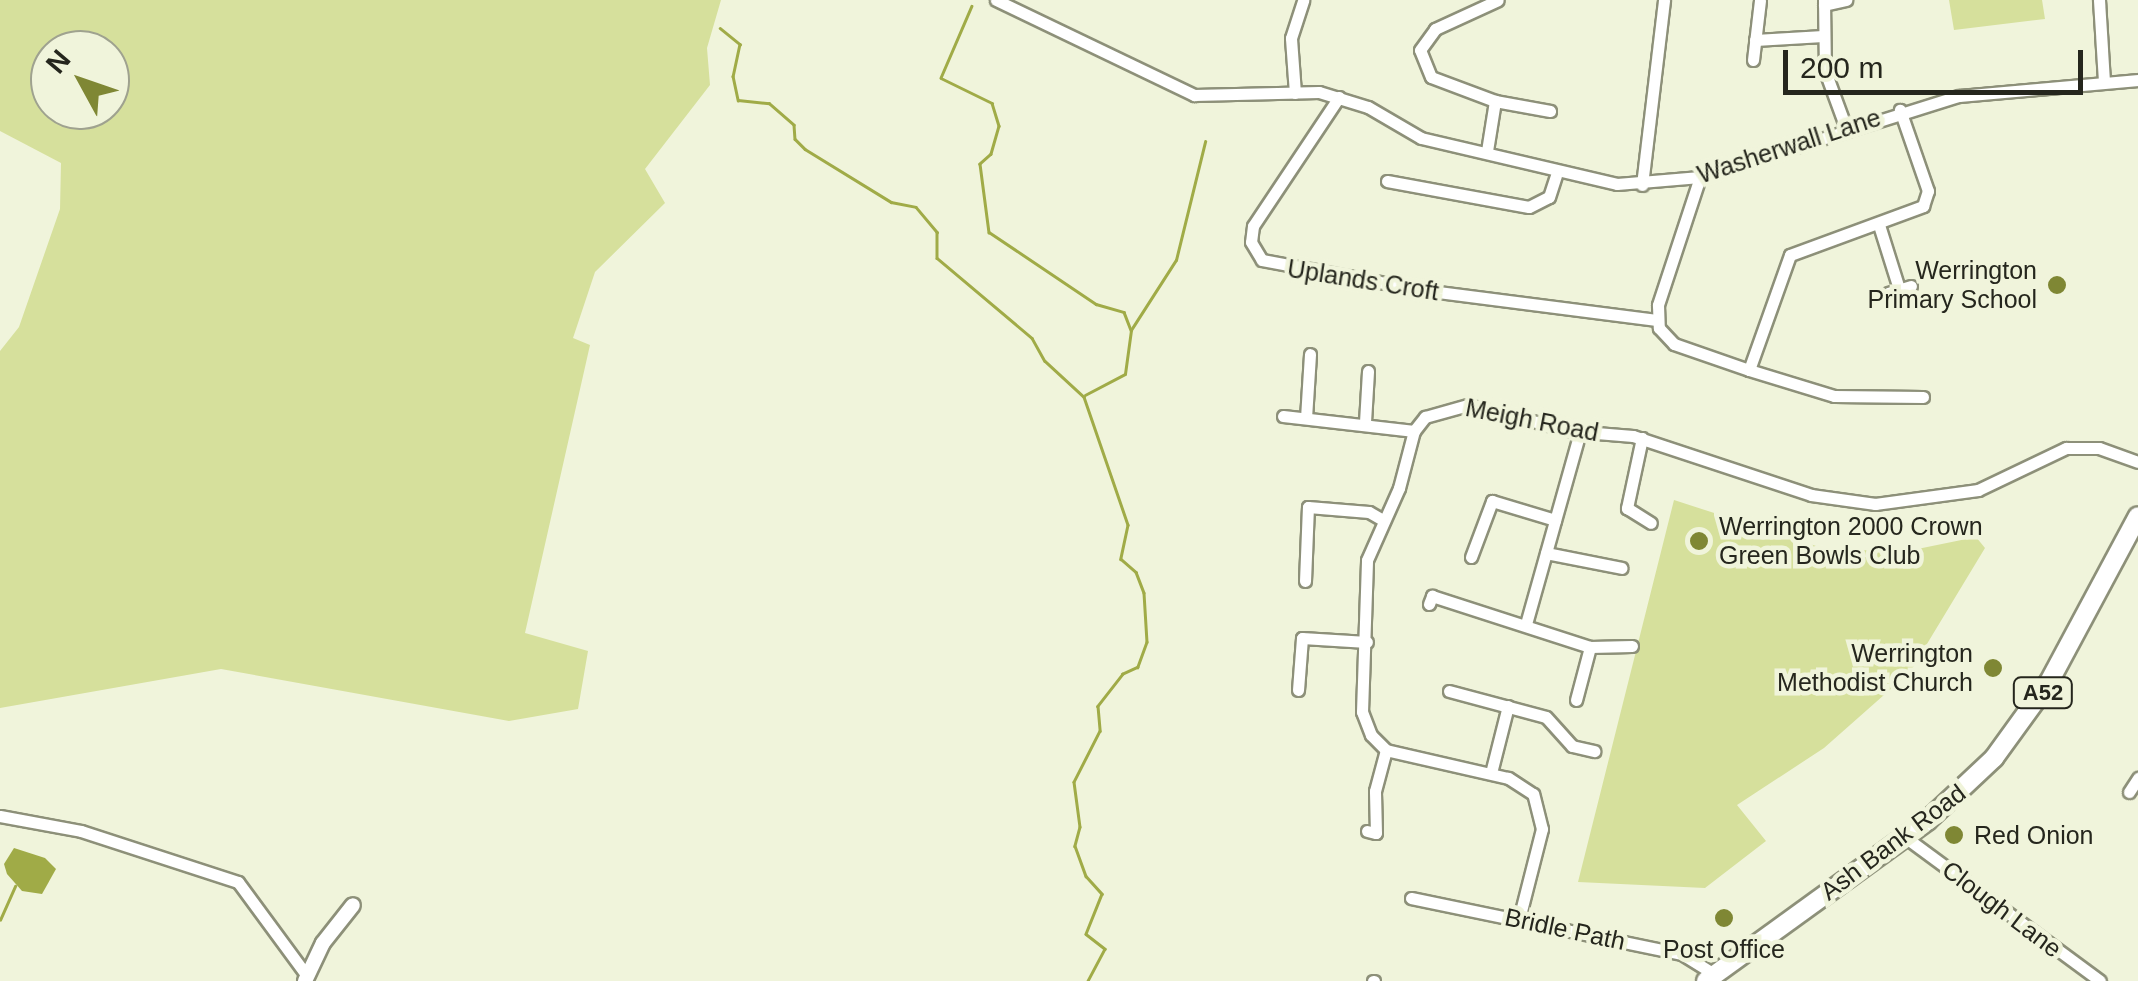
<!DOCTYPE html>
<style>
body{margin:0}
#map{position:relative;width:2138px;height:981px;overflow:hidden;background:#f0f4db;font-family:Arial,sans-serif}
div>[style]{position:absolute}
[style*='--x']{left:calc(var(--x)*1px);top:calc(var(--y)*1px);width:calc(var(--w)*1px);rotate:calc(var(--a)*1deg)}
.green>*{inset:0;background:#d6e09c}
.water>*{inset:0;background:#a0ab47}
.stream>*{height:2.5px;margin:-1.25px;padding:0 1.25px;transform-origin:1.25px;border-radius:1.25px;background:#a0ab47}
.roads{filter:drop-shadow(2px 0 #8d9079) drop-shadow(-2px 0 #8d9079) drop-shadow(0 2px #8d9079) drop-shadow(0 -2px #8d9079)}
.minor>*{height:11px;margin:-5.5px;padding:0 5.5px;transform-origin:5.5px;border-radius:5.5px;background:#fff}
.tertiary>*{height:14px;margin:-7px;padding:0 7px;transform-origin:7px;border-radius:7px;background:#fff}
.trunk>*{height:18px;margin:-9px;padding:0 9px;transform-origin:9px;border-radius:9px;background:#fff}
.dots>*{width:28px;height:28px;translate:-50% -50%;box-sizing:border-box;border:5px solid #f0f4db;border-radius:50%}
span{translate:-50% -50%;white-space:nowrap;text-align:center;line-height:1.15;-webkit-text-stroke:9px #f0f4db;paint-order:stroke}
.shield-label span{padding:2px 8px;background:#f0f4db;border:2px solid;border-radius:8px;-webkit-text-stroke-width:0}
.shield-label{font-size:22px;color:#25261d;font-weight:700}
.street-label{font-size:25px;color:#25261d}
.poi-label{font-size:25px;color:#25261d}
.right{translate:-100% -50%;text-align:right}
.left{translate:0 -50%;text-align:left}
.north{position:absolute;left:30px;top:30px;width:100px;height:100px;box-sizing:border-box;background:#f0f4db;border:2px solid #9fa28f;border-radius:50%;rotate:310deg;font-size:28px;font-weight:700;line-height:40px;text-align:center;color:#25261d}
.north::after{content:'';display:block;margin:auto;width:35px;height:45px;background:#7f8734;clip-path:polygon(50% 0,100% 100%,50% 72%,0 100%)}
.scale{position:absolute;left:1783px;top:50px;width:300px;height:45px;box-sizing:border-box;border:5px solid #25261d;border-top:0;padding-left:12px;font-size:30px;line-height:35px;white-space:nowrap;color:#25261d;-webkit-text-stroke:8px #f0f4db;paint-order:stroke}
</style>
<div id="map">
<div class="green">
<div style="clip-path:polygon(evenodd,0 0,721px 0,707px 48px,710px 85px,645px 169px,665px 203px,595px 272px,573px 338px,590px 345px,525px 633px,588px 651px,578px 709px,509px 721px,221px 669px,0 708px,0 351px,19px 327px,60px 209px,61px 163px,0 131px,0 0,50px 50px,110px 50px,110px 110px,50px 110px,50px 50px)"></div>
<div style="clip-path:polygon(1949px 0,2042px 0,2045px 19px,1954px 30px)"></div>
<div style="clip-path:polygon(1674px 500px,1816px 546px,1898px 553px,1976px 537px,1985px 548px,1910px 672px,1824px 748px,1737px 805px,1766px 841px,1705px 888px,1578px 882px)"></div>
</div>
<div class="water">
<div style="clip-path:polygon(14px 848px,45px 858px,56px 869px,42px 894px,22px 891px,7px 874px,4px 864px)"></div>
</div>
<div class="stream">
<div style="--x:972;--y:6;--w:78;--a:113.3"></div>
<div style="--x:941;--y:78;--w:57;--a:26.1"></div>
<div style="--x:992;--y:103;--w:24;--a:73"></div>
<div style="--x:999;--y:126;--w:29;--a:106"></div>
<div style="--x:991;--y:154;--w:15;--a:138"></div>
<div style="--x:980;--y:164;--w:69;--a:82.5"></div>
<div style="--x:989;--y:232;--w:129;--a:33.9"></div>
<div style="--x:1096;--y:304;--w:29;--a:16"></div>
<div style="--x:1124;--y:312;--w:19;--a:69"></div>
<div style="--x:720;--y:28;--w:26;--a:39"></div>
<div style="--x:740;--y:44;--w:33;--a:102"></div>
<div style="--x:733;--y:76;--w:25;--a:78"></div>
<div style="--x:738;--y:100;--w:31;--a:6"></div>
<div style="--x:769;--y:103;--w:33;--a:41"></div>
<div style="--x:794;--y:125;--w:14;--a:86"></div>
<div style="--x:795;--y:139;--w:14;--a:45"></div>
<div style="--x:805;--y:149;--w:101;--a:31.6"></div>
<div style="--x:891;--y:202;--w:25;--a:11"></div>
<div style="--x:916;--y:207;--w:33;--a:50"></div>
<div style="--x:937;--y:232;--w:26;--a:90"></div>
<div style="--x:937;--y:258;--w:124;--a:40.1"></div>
<div style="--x:1032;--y:338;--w:26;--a:61"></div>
<div style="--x:1045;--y:361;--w:53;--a:42.7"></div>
<div style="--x:1085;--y:395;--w:45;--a:-27.7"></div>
<div style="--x:1125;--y:374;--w:44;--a:-82.2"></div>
<div style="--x:1131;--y:330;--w:83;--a:-57.3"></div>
<div style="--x:1176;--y:260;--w:122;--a:-76.2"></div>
<div style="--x:1084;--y:397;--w:135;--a:71"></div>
<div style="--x:1128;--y:525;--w:35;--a:102"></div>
<div style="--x:1121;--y:559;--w:20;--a:41"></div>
<div style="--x:1136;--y:572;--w:22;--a:69"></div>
<div style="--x:1144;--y:593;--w:49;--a:86.5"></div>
<div style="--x:1147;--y:642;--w:27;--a:110"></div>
<div style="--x:1138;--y:667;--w:17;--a:155"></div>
<div style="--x:1123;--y:674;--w:41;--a:128"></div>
<div style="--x:1098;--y:706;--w:25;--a:85"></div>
<div style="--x:1100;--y:731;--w:57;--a:117"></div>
<div style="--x:1074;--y:782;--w:45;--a:82.4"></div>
<div style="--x:1080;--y:827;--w:20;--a:105"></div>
<div style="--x:1075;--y:846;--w:32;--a:70"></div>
<div style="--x:1086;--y:876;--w:24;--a:48"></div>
<div style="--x:1102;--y:894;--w:43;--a:111.8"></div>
<div style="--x:1086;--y:934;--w:24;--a:38"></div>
<div style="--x:1105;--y:949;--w:36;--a:118"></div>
<div style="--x:0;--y:920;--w:37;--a:-66"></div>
</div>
<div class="roads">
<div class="minor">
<div style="--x:996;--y:0;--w:220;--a:25.6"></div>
<div style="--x:1194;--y:95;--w:125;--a:-1.4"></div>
<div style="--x:1319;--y:92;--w:51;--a:17"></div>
<div style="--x:1368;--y:107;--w:61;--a:30.3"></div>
<div style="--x:1421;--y:138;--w:201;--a:13.2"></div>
<div style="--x:1617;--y:184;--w:83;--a:-4.8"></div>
<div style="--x:1700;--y:177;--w:271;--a:-17.4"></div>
<div style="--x:1959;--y:96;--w:180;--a:-5.1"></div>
<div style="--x:1824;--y:0;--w:71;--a:89.2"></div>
<div style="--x:1825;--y:71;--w:61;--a:69.8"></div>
<div style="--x:2099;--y:0;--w:82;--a:86.5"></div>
<div style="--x:1824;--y:5;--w:23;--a:-13"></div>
<div style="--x:1755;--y:40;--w:68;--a:-3.4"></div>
<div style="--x:1753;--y:60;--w:60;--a:-83.3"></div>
<div style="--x:1295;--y:93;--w:55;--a:-94.2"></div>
<div style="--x:1291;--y:38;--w:40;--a:-72"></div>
<div style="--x:1339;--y:97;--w:155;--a:123.7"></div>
<div style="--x:1253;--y:226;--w:16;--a:97"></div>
<div style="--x:1251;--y:242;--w:21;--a:59"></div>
<div style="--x:1262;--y:260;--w:163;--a:10.6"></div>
<div style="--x:1422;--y:290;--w:237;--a:7.3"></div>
<div style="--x:1495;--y:101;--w:56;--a:10.3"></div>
<div style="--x:1487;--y:151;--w:51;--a:-80.9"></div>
<div style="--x:1495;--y:101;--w:68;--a:-159.4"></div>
<div style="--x:1431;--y:77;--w:29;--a:-112"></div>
<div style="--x:1420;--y:50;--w:26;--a:-54"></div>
<div style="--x:1435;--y:29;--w:69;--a:-24.7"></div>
<div style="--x:1700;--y:177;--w:135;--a:108.2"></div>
<div style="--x:1658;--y:305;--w:23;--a:88"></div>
<div style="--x:1659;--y:328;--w:22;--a:47"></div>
<div style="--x:1674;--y:344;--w:79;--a:19.1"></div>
<div style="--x:1749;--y:370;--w:122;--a:-70.4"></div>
<div style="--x:1790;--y:255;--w:142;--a:-20.2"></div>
<div style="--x:1923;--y:206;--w:16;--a:-72"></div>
<div style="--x:1928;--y:191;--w:86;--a:-109.1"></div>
<div style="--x:1387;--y:181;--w:144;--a:10.4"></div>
<div style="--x:1529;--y:207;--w:22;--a:-27"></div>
<div style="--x:1549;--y:197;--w:23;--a:-72"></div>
<div style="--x:1642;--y:185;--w:186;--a:-83.2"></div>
<div style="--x:1879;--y:225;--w:67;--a:72.6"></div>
<div style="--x:1888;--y:293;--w:24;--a:-17"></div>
<div style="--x:1749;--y:370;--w:89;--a:17"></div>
<div style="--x:1834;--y:396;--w:89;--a:0.6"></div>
<div style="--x:1283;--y:416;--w:132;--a:6.5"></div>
<div style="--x:1306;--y:418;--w:64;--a:-86.4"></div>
<div style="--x:1365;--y:422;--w:51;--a:-86.6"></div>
<div style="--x:1642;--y:438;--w:72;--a:102.1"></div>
<div style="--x:1627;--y:508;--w:28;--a:32"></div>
<div style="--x:1546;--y:553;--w:77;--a:11.2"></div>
<div style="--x:1471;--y:557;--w:60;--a:-69.4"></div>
<div style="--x:1492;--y:501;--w:66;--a:16.8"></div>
<div style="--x:1305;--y:581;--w:74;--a:-87.7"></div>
<div style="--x:1308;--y:507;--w:61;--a:4.7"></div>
<div style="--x:1369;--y:512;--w:16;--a:30"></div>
<div style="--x:1429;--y:604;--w:9;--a:-69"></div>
<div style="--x:1432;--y:596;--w:166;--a:17.9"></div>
<div style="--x:1590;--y:647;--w:42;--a:-1.4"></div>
<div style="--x:1526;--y:624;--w:199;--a:-74.3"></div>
<div style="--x:1298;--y:690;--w:52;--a:-85.6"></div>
<div style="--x:1302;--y:638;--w:65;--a:3.5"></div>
<div style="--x:1449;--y:691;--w:100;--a:15"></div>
<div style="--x:1546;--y:717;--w:39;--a:48"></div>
<div style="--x:1572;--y:746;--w:23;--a:13"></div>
<div style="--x:1576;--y:700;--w:55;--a:-75.2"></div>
<div style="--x:1491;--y:773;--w:69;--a:-75.8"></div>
<div style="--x:2129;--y:792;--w:17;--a:-57"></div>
<div style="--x:0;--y:816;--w:82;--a:10.5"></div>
<div style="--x:81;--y:831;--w:165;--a:18"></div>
<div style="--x:238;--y:882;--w:117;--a:53.7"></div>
<div style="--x:1367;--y:831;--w:9;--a:13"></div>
<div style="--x:1376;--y:833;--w:42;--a:-91.4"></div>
<div style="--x:1375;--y:791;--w:42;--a:-75"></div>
<div style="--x:1905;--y:837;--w:242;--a:36.4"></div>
<div style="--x:1411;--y:898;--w:277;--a:11.7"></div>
<div style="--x:1682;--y:954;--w:38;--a:32"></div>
<div style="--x:1519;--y:919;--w:93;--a:-75.7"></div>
<div style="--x:1542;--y:829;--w:36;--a:-104"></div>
<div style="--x:1533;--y:794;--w:30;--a:-147"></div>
<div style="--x:1508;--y:778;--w:125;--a:-167.1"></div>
<div style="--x:1386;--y:750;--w:21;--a:-135"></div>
<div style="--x:1371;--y:735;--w:25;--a:-111"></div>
<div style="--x:1362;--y:712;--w:152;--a:-88.1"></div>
<div style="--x:1367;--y:560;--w:79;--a:-66"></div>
<div style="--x:1399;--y:488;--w:59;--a:-75.3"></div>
<div style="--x:1414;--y:431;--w:18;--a:-52"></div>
<div style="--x:1425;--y:417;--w:45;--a:-15.6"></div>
<div style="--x:1468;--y:405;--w:107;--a:14"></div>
<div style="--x:1572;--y:431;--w:61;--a:4.7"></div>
<div style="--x:1633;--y:436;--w:188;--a:18.3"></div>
<div style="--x:1811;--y:495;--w:65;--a:8"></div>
<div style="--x:1875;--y:504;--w:104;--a:-7.7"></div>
<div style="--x:1978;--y:490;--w:98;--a:-25.5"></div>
<div style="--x:2066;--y:448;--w:33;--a:0"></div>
<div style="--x:2099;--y:448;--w:41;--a:19.7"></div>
<div style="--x:1373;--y:981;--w:1;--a:0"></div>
</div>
<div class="tertiary">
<div style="--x:305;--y:981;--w:42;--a:-64.7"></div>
<div style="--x:323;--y:943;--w:48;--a:-51.7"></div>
</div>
<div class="trunk">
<div style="--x:1706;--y:981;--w:273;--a:-35.9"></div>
<div style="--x:1927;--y:821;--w:92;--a:-43.2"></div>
<div style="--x:1994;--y:758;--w:94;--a:-54.1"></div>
<div style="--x:2049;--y:682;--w:188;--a:-61.8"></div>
</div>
</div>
<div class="dots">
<div style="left:2057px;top:285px;background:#7f8734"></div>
<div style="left:1699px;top:541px;background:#7f8734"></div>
<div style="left:1993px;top:668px;background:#7f8734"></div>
<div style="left:1954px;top:835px;background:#7f8734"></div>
<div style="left:1724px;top:918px;background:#7f8734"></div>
</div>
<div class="shield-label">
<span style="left:2043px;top:693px">A52</span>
</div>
<div class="street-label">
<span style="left:1789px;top:146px;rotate:-18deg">Washerwall Lane</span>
<span style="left:1363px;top:280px;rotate:9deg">Uplands Croft</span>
<span style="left:1532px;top:420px;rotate:11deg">Meigh Road</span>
<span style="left:1893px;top:842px;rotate:-37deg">Ash Bank Road</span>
<span style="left:2002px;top:909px;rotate:37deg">Clough Lane</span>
<span style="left:1565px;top:929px;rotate:12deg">Bridle Path</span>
</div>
<div class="poi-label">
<span class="right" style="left:2037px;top:285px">Werrington<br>Primary School</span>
<span class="left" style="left:1719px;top:541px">Werrington 2000 Crown<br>Green Bowls Club</span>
<span class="right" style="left:1973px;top:668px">Werrington<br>Methodist Church</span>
<span class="left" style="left:1974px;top:835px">Red Onion</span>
<span style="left:1724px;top:949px">Post Office</span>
</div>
<div class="north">N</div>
<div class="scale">200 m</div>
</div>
